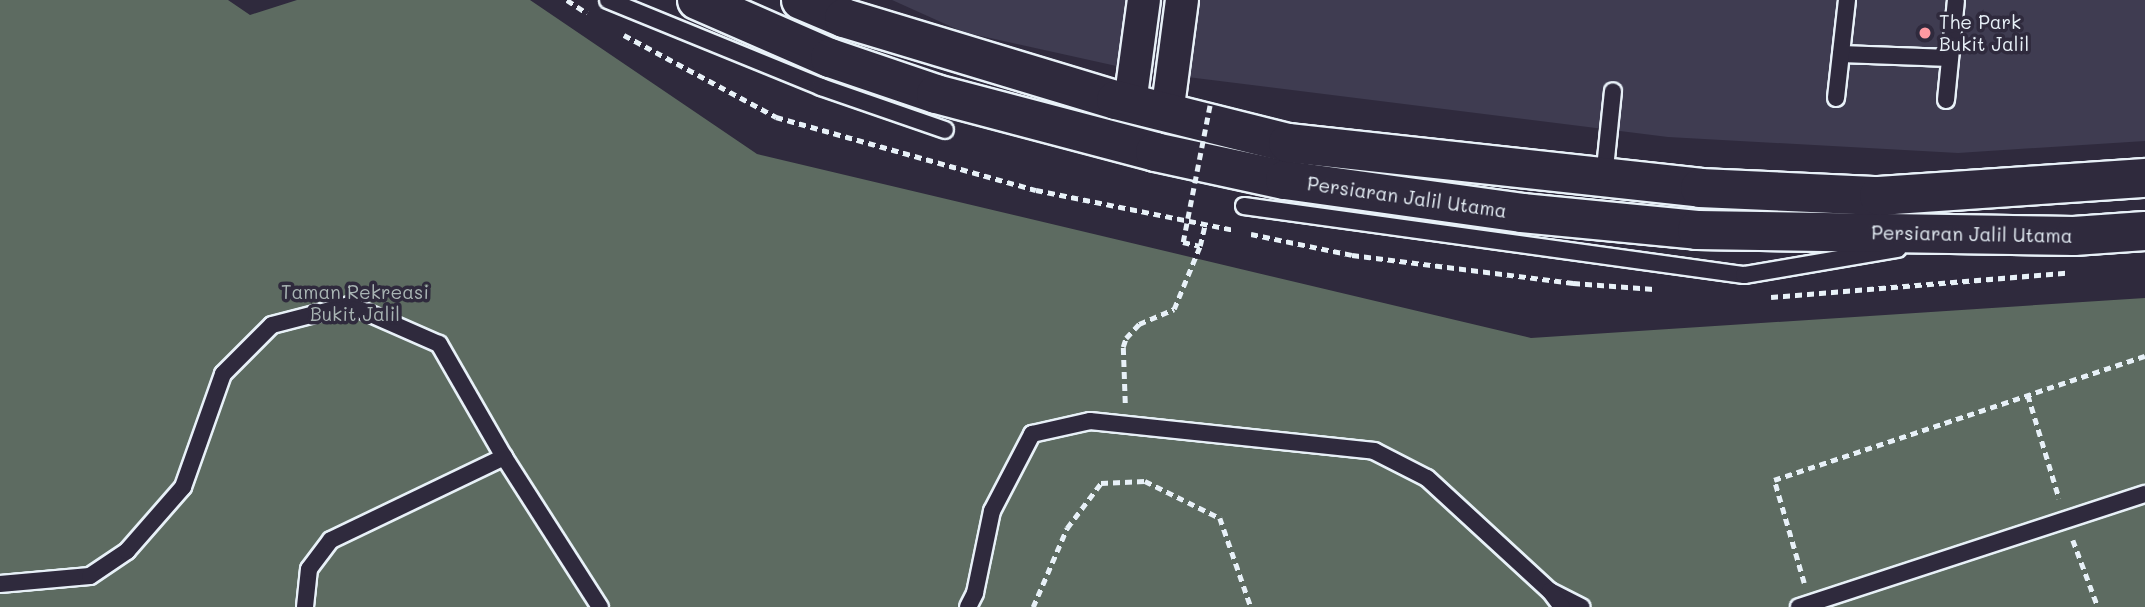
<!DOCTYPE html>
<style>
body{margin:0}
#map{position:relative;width:2145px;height:607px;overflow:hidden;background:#2f2a3d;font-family:Mali,sans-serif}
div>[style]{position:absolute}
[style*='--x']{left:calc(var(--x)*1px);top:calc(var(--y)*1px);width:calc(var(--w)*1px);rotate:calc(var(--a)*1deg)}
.built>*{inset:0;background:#3f3c51}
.green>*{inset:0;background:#5d6b61}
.path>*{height:4.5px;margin-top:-2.25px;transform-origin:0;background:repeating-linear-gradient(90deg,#e8f1f8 0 7px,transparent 0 12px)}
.roads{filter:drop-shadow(2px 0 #e8f1f8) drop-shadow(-2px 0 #e8f1f8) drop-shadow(0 2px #e8f1f8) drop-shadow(0 -2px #e8f1f8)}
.service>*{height:16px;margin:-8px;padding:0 8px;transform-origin:8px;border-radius:8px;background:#2f2a3d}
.minor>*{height:32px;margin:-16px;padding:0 16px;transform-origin:16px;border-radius:16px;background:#2f2a3d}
.tertiary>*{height:38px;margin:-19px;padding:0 19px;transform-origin:19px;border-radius:19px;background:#2f2a3d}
.path-bridge>*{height:4.5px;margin-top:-2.25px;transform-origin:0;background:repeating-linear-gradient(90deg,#e8f1f8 0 7px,transparent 0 12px)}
.dots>*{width:19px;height:19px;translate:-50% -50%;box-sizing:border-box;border:4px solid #2f2a3d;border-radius:50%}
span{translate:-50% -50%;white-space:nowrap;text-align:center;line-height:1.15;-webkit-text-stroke:7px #2f2a3d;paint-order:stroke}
.poi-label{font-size:19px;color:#e8f1f8}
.left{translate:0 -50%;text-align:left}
.street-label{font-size:19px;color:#e8f1f8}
.park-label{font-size:19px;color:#a9b5b4}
</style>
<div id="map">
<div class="built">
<div style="clip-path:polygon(892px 0,2145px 0,2145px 141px,1958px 153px,1668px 137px,1139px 71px,963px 32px)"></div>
</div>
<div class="green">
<div style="clip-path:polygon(0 0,228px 0,250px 15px,297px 0,530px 0,757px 154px,1531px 338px,2145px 298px,2145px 607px,0 607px)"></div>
</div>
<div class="path">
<div style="--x:567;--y:0;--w:24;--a:33"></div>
<div style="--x:624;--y:35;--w:173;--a:28.3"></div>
<div style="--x:776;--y:117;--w:270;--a:15.7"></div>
<div style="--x:1036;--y:190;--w:203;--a:11.4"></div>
<div style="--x:1251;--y:234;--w:103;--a:11.7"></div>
<div style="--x:1352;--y:255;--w:223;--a:7.2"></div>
<div style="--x:1573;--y:283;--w:81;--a:4.2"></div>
<div style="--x:1183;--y:242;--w:17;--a:13"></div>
<div style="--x:1200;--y:246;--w:23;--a:-77"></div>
<div style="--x:1771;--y:297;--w:296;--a:-4.7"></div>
<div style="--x:2028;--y:395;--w:108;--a:73.2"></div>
<div style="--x:1125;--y:403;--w:56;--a:-92"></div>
<div style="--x:1123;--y:347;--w:9;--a:-72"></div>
<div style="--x:1126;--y:338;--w:19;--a:-47"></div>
<div style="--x:1139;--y:324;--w:38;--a:-23"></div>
<div style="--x:1174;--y:309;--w:68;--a:-67.6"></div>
<div style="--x:2073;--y:540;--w:72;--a:69.5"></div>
<div style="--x:1804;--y:583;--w:107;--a:-106.2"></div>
<div style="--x:1774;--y:480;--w:391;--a:-18.5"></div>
<div style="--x:1033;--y:607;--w:86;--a:-66.7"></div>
<div style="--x:1067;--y:528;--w:56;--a:-52.9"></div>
<div style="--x:1101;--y:483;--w:44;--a:-2.6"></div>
<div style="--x:1145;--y:481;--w:84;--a:26.3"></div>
<div style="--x:1220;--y:518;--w:94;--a:70.8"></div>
</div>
<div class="roads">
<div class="service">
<div style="--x:608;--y:0;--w:230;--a:22.2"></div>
<div style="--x:821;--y:87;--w:131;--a:19.1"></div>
<div style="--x:1841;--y:54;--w:109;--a:2.1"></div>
<div style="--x:1836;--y:98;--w:99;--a:-83.6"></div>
<div style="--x:1946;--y:100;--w:100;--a:-84.3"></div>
<div style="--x:1604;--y:178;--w:87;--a:-84.1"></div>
<div style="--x:1244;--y:206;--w:505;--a:7.86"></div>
<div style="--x:1744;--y:275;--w:156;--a:-9.6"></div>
<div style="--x:0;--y:584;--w:90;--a:-5.1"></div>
<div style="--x:90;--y:576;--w:45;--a:-34"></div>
<div style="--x:127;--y:551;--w:85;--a:-48.8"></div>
<div style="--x:183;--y:487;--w:120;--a:-70.5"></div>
<div style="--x:223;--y:374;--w:69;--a:-45"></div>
<div style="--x:272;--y:325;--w:81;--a:-14.4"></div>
<div style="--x:350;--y:305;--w:97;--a:23.7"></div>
<div style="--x:439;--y:344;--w:130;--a:60.1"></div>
<div style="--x:504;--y:457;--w:178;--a:57.4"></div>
<div style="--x:1552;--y:592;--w:33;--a:27"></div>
<div style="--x:305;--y:607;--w:38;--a:-84"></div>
<div style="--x:309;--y:569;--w:36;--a:-53"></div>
<div style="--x:331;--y:540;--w:192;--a:-25.6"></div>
<div style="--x:968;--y:607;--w:16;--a:-63"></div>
<div style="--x:975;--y:593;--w:84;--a:-78.3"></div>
<div style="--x:992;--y:511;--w:87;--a:-62.5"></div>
<div style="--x:1032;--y:434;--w:59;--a:-12.6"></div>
<div style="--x:1090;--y:421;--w:286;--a:6"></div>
<div style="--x:1374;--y:451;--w:59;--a:27"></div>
<div style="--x:1427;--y:478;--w:167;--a:42.6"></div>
<div style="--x:1550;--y:591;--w:20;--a:53"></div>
<div style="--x:1799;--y:607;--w:364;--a:-18.1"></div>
</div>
<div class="minor">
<div style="--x:1130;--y:103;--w:104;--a:-82.3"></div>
<div style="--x:1167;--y:114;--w:115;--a:-82.5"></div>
</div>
<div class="tertiary">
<div style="--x:697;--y:0;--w:145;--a:23.6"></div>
<div style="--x:830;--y:58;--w:112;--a:18.8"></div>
<div style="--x:936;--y:94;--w:227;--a:14.8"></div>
<div style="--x:1155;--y:152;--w:133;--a:12.2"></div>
<div style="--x:1285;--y:180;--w:239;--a:7.9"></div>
<div style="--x:1522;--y:213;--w:176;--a:5.5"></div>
<div style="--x:1697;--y:230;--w:377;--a:0.9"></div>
<div style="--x:2074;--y:236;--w:71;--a:-4"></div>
<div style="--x:801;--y:0;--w:47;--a:22.7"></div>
<div style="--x:844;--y:18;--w:284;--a:16.8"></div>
<div style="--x:1116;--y:100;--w:177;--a:14"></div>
<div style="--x:1288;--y:143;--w:414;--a:6.2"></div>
<div style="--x:1700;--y:188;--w:179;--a:2.6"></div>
<div style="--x:1879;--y:196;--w:267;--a:-3.9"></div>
</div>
</div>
<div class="path-bridge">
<div style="--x:1183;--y:242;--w:141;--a:-78.9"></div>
</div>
<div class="dots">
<div style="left:1925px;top:33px;background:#ff9aa2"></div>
</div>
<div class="poi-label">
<span class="left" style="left:1939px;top:33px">The Park<br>Bukit Jalil</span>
</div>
<div class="street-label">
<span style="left:1407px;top:197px;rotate:8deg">Persiaran Jalil Utama</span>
<span style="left:1972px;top:234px;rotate:1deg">Persiaran Jalil Utama</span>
</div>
<div class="park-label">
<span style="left:355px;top:303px">Taman Rekreasi<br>Bukit Jalil</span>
</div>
</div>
